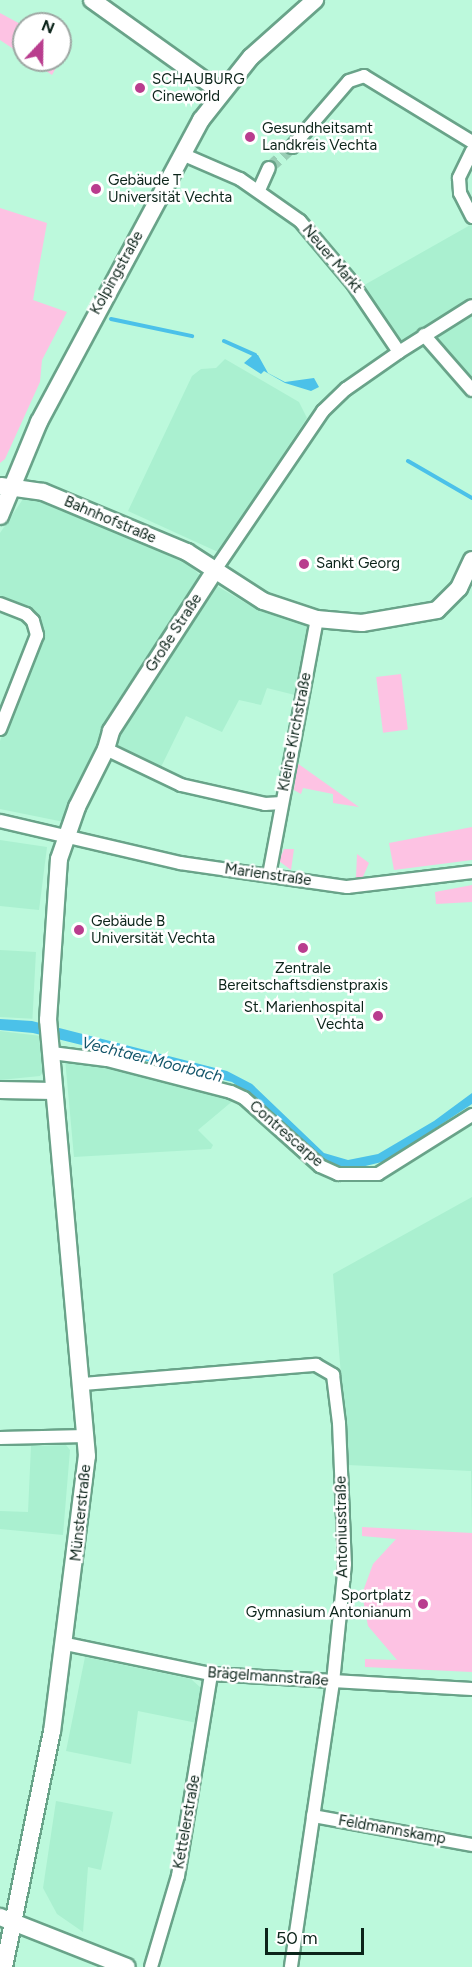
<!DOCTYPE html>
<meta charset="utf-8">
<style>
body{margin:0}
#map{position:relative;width:472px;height:1967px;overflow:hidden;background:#bcf9dc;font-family:Figtree,sans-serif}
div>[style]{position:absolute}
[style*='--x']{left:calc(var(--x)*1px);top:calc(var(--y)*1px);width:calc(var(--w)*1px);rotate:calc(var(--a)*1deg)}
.built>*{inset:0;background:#aaf0d0;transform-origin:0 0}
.green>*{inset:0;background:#fdc2e3;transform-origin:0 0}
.water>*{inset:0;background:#4bc1e9}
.stream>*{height:4px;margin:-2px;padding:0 2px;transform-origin:2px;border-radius:2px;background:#4bc1e9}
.street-tunnel>*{height:12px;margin-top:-6px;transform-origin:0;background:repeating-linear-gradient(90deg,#99ceb5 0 12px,transparent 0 18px)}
.roads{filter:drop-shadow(2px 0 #69a389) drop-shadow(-2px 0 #69a389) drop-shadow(0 2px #69a389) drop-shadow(0 -2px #69a389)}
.street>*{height:12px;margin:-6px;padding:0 6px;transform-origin:6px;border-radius:6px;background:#fff}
.secondary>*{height:16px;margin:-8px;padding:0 8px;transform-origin:8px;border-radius:8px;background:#fff}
.dots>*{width:16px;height:16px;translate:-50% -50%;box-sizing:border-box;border:3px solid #fff;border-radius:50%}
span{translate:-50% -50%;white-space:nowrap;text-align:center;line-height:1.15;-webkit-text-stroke:5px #fff;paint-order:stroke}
.poi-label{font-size:15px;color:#0c241a}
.left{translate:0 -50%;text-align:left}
.right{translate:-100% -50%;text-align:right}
.street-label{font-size:15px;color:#0c241a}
.water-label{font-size:16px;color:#13556a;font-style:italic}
.north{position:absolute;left:12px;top:12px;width:60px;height:60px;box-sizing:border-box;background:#fff;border:2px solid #9ea7a3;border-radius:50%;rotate:22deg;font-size:16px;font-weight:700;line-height:24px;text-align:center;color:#0c241a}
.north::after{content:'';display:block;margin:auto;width:21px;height:27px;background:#b93d8e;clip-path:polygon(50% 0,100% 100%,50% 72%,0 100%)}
.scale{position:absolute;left:265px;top:1928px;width:99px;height:27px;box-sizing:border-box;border:3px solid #0c241a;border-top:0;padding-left:8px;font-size:18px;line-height:21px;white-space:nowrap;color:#0c241a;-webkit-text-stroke:4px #fff;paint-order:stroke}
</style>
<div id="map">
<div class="built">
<div style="clip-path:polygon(472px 224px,472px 385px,424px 333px,402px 345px,359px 288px)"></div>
<div style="clip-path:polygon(225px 359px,299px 402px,307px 418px,218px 552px,128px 511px,192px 376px,201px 369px,216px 368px)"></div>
<div style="clip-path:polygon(23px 499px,41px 499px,183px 559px,202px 577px,249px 605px,309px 624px,295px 695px,267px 688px,261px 705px,239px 700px,222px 732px,186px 716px,161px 767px,102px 740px,64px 822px,0 809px,0 741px,41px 636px,33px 615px,0 599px,0 533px)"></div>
<div style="clip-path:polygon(0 840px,47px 847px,39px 910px,0 906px)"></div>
<div style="left:0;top:950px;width:36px;height:67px;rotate:3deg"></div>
<div style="clip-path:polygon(0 1031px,41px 1036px,45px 1069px,40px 1076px,0 1080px)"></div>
<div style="clip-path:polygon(65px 1059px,104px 1063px,235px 1099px,198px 1130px,213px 1145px,211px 1149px,74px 1157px)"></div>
<div style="clip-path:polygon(472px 1197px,472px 1529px,471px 1471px,348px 1465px,333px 1274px)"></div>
<div style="clip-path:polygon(66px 1445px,70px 1450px,63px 1535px,0 1529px,0 1511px,28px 1512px,31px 1446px)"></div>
<div style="clip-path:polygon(85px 1657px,191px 1679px,201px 1688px,197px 1723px,138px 1711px,131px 1764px,66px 1751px)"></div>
<div style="clip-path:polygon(56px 1801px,113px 1812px,101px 1870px,88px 1867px,83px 1932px,57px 1914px,43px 1888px)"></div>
</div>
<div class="green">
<div style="clip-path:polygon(0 13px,24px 26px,24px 56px,0 40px)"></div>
<div style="clip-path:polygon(60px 50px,64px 53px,52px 75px,30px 60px,60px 60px)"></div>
<div style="clip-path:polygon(0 208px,47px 223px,33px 300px,67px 312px,42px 360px,40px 382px,5px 459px,0 463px)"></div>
<div style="left:401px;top:674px;width:56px;height:25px;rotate:83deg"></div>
<div style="clip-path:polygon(297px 763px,359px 807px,333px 803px,333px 794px,303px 788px,301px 794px,294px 790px)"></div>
<div style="clip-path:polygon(472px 827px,472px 860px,394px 870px,389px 843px)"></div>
<div style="clip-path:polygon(284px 849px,294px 849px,291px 870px,279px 861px)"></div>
<div style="clip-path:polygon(357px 854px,369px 863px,362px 879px,356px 878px)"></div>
<div style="clip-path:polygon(472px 885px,472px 902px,436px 904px,435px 892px)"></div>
<div style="clip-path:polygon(362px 1527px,472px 1533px,472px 1672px,365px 1667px,365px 1659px,397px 1660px,368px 1626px,362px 1594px,373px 1564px,396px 1539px,362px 1536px)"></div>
</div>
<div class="water">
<div style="clip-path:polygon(253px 355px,258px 355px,268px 373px,285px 382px,314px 378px,319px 387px,311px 391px,285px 383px,264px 371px,261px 374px,244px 363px)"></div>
<div style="clip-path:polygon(0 1019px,32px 1021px,227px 1071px,252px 1084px,324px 1153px,348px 1160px,378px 1154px,434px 1121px,472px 1093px,472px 1104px,386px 1161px,349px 1170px,322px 1159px,255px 1098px,232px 1082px,33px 1033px,0 1030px)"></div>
</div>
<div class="stream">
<div style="--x:111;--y:319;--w:83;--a:11.9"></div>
<div style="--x:224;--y:341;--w:34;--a:24"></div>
<div style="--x:408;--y:461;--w:74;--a:30"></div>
</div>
<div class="street-tunnel">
<div style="--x:269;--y:168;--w:31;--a:-42"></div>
</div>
<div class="roads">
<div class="street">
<div style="--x:292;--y:147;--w:87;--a:-49.2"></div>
<div style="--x:349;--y:81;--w:16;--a:-18"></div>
<div style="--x:364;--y:76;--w:127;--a:31.4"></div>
<div style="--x:472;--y:151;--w:30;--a:116"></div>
<div style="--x:459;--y:178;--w:15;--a:86"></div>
<div style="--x:460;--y:193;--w:27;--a:63"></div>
<div style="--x:182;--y:154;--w:63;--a:23.3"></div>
<div style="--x:240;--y:179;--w:73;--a:35"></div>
<div style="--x:300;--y:221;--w:82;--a:49.9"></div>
<div style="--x:353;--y:284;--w:82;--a:55.9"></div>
<div style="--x:259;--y:190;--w:24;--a:-66"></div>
<div style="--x:424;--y:335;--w:73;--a:48.9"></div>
<div style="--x:215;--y:570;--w:192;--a:-55.8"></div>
<div style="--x:323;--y:411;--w:32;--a:-44"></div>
<div style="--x:346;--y:389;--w:65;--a:-34.9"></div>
<div style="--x:399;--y:352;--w:86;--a:-32.2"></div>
<div style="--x:0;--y:604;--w:28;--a:21"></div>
<div style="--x:26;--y:614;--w:10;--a:45"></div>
<div style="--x:33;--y:621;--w:15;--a:74"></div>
<div style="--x:37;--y:635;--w:101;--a:111.5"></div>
<div style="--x:106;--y:749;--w:83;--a:25.6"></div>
<div style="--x:181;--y:785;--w:86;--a:12.7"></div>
<div style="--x:265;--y:804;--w:17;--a:-3"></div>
<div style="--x:0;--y:821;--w:185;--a:13.1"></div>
<div style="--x:180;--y:863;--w:169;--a:8.2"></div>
<div style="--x:347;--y:887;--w:126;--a:-6.8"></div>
<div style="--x:269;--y:875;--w:260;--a:-79.4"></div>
<div style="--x:52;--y:1053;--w:55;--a:7.3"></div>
<div style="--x:107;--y:1060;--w:128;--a:14.5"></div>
<div style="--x:231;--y:1092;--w:14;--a:25"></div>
<div style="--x:244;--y:1098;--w:102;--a:41.8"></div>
<div style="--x:320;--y:1166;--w:20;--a:24"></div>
<div style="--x:338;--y:1174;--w:40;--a:0"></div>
<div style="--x:378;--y:1174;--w:111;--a:-32.1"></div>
<div style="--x:83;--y:1384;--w:234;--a:-4.7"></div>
<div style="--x:316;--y:1365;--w:20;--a:30"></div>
<div style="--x:333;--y:1375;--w:48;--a:82.9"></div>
<div style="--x:339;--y:1423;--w:141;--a:87.6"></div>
<div style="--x:345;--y:1564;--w:119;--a:95.8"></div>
<div style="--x:333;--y:1682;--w:288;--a:98.4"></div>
<div style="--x:0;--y:1438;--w:86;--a:-1.3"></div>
<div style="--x:66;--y:1644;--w:148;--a:11.7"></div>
<div style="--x:211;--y:1674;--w:261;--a:3.3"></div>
<div style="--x:313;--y:1816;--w:162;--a:10.3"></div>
<div style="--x:151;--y:1967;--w:95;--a:-73.5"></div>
<div style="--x:178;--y:1876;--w:205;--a:-80.7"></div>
</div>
<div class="secondary">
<div style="--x:92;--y:0;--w:158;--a:35.5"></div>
<div style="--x:1;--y:486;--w:42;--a:8.1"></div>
<div style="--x:43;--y:492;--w:156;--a:22.6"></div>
<div style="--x:187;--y:552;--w:90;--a:32.8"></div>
<div style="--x:263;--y:601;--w:57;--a:18.4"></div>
<div style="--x:317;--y:619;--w:45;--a:5.1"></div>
<div style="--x:362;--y:623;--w:76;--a:-9.8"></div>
<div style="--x:437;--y:610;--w:31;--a:-45"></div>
<div style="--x:459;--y:588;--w:31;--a:-65"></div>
<div style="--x:0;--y:516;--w:102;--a:-67.5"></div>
<div style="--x:39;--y:422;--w:343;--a:-61.8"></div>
<div style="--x:201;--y:120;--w:80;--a:-51.6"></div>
<div style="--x:251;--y:57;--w:86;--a:-41.7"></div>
<div style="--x:0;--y:1090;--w:54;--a:1.1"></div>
<div style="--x:0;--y:1917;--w:136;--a:21.5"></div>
<div style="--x:4;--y:1967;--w:240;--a:-78.5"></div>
<div style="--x:52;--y:1732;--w:278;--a:-82.8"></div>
<div style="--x:87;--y:1456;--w:438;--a:-95.1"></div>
<div style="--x:48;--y:1020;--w:161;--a:-86.1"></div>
<div style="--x:59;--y:859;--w:55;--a:-70.9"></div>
<div style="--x:77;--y:807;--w:65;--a:-63.4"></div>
<div style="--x:106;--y:749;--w:19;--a:-74"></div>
<div style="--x:111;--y:731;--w:192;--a:-57.1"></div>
</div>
</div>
<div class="dots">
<div style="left:140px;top:88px;background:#b93d8e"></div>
<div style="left:250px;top:137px;background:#b93d8e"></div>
<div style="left:96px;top:189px;background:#b93d8e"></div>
<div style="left:304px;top:564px;background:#b93d8e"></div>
<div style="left:79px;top:930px;background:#b93d8e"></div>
<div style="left:303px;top:948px;background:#b93d8e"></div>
<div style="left:378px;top:1016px;background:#b93d8e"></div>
<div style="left:423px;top:1604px;background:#b93d8e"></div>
</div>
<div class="poi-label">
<span class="left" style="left:152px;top:88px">SCHAUBURG<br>Cineworld</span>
<span class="left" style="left:262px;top:137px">Gesundheitsamt<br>Landkreis Vechta</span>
<span class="left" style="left:108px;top:189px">Gebäude T<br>Universität Vechta</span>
<span class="left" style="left:316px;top:564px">Sankt Georg</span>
<span class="left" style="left:91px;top:930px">Gebäude B<br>Universität Vechta</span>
<span style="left:303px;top:977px">Zentrale<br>Bereitschaftsdienstpraxis</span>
<span class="right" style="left:364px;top:1016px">St. Marienhospital<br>Vechta</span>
<span class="right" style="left:411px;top:1604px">Sportplatz<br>Gymnasium Antonianum</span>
</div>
<div class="street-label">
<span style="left:332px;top:259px;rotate:50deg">Neuer Markt</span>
<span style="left:117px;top:273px;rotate:-61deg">Kolpingstraße</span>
<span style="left:110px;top:520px;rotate:23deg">Bahnhofstraße</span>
<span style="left:174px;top:633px;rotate:-57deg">Große Straße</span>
<span style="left:295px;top:732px;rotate:-79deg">Kleine Kirchstraße</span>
<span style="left:268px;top:875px;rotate:8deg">Marienstraße</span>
<span style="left:286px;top:1134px;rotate:41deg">Contrescarpe</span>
<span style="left:81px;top:1513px;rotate:-84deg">Münsterstraße</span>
<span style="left:342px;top:1527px;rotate:-91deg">Antoniusstraße</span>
<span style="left:268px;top:1677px;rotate:4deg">Brägelmannstraße</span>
<span style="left:187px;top:1822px;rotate:-80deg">Kettelerstraße</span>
<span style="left:392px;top:1830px;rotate:10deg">Feldmannskamp</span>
</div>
<div class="water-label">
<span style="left:152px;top:1060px;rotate:14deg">Vechtaer Moorbach</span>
</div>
<div class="north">N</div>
<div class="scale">50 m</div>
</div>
